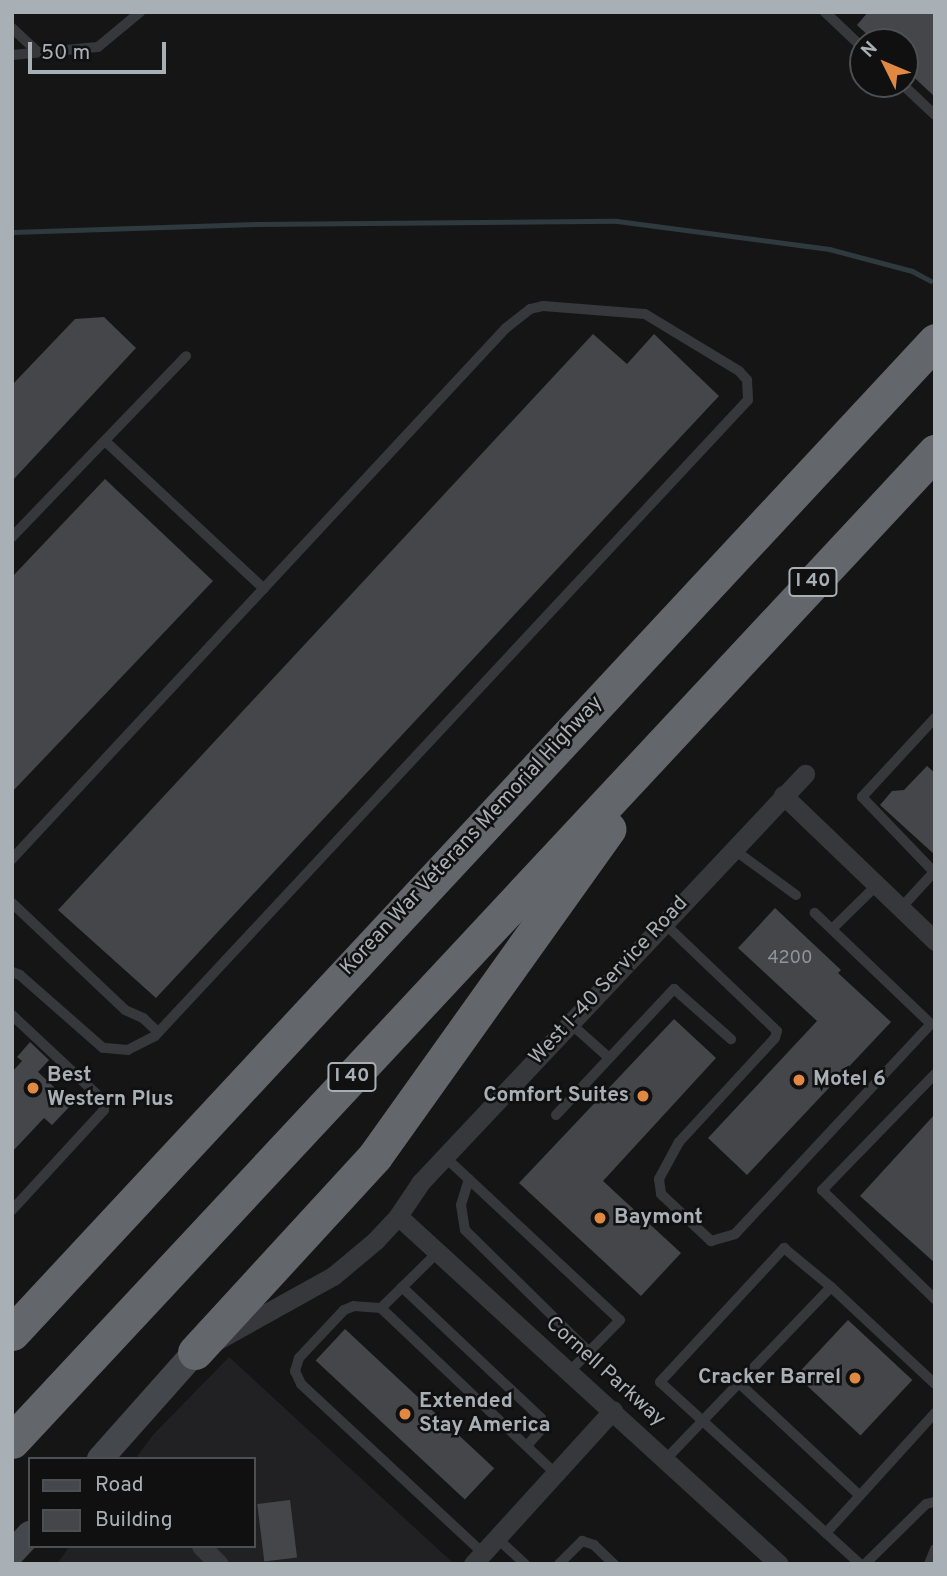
<!DOCTYPE html>
<style>
body{margin:0}
#map{position:relative;width:947px;height:1576px;overflow:hidden;background:#151516;font-family:Overpass,sans-serif}
div>[style]{position:absolute}
[style*='--x']{left:calc(var(--x)*1px);top:calc(var(--y)*1px);width:calc(var(--w)*1px);rotate:calc(var(--a)*1deg)}
.built>*{inset:0;background:#212123}
.stream>*{height:5px;margin:-2.5px;padding:0 2.5px;transform-origin:2.5px;border-radius:2.5px;background:#2f3a3e}
.building>*{inset:0;background:#444649;transform-origin:0 0}
.lane>*{height:10px;margin:-5px;padding:0 5px;transform-origin:5px;border-radius:5px;background:#36383b}
.street>*{height:19px;margin:-9.5px;padding:0 9.5px;transform-origin:9.5px;border-radius:9.5px;background:#36383b}
.secondary>*{height:26px;margin:-13px;padding:0 13px;transform-origin:13px;border-radius:13px;background:#44474b}
.highway>*{height:35px;margin:-17.5px;padding:0 17.5px;transform-origin:17.5px;border-radius:17.5px;background:#63676c}
.dots>*{width:19px;height:19px;translate:-50% -50%;box-sizing:border-box;border:4px solid #101011;border-radius:50%}
span{translate:-50% -50%;white-space:nowrap;text-align:center;line-height:1.15;-webkit-text-stroke:5px #101011;paint-order:stroke}
.number-label{font-size:18px;color:#8f959a}
.number-label span{-webkit-text-stroke-width:0}
.shield-label span{padding:2px 5px;background:#101011;border:2px solid;border-radius:5px;-webkit-text-stroke-width:0}
.shield-label{font-size:19px;color:#a8afb5;font-weight:700}
.street-label{font-size:21px;color:#a8afb5}
.poi-label{font-size:21px;color:#a8afb5;font-weight:700}
.left{translate:0 -50%;text-align:left}
.right{translate:-100% -50%;text-align:right}
.frame{position:absolute;inset:0;border:14px solid #a8afb5;pointer-events:none}
.legend{position:absolute;left:28px;top:1457px;width:228px;height:91px;box-sizing:border-box;background:#101011;border:2px solid #4d5053;margin:0;padding:9px 12px;list-style:none;font-size:21px;color:#a8afb5}
.legend li{display:flex;align-items:center;gap:14px;height:35px}
.legend b{width:35px;border:2px solid #4d5053}
.north{position:absolute;left:849px;top:28px;width:70px;height:70px;box-sizing:border-box;background:#101011;border:2px solid #4d5053;border-radius:50%;rotate:313deg;font-size:19px;font-weight:700;line-height:28px;text-align:center;color:#a8afb5}
.north::after{content:'';display:block;margin:auto;width:24px;height:32px;background:#e18942;clip-path:polygon(50% 0,100% 100%,50% 72%,0 100%)}
.scale{position:absolute;left:28px;top:42px;width:138px;height:32px;box-sizing:border-box;border:4px solid #a8afb5;border-top:0;padding-left:9px;font-size:21px;line-height:24px;white-space:nowrap;color:#a8afb5;-webkit-text-stroke:5px #101011;paint-order:stroke}
</style>
<div id="map">
<div class="built">
<div style="clip-path:polygon(229px 1357px,453px 1563px,57px 1564px,70px 1546px,254px 1546px,254px 1459px,135px 1459px,153px 1435px)"></div>
</div>
<div class="stream">
<div style="--x:12;--y:232;--w:245;--a:-1.9"></div>
<div style="--x:257;--y:224;--w:360;--a:-0.5"></div>
<div style="--x:617;--y:221;--w:214;--a:7.5"></div>
<div style="--x:829;--y:249;--w:86;--a:14.8"></div>
<div style="--x:912;--y:271;--w:21;--a:28"></div>
</div>
<div class="building">
<div style="clip-path:polygon(868px 12px,935px 12px,935px 97px,905px 69px,905px 42px,875px 42px,857px 25px)"></div>
<div style="clip-path:polygon(104px 317px,136px 348px,12px 481px,12px 385px,75px 319px)"></div>
<div style="clip-path:polygon(593px 334px,627px 364px,654px 334px,719px 396px,156px 998px,58px 910px)"></div>
<div style="clip-path:polygon(105px 479px,213px 581px,12px 792px,12px 577px)"></div>
<div style="clip-path:polygon(927px 766px,935px 773px,935px 855px,880px 805px,892px 791px,904px 790px)"></div>
<div style="clip-path:polygon(775px 908px,841px 970px,838px 973px,891px 1022px,747px 1175px,708px 1138px,817px 1021px,738px 948px)"></div>
<div style="clip-path:polygon(674px 1019px,716px 1058px,603px 1181px,681px 1253px,641px 1296px,519px 1183px)"></div>
<div style="clip-path:polygon(30px 1042px,49px 1060px,38px 1072px,72px 1104px,52px 1125px,44px 1118px,12px 1152px,12px 1072px,22px 1061px,17px 1057px)"></div>
<div style="clip-path:polygon(935px 1114px,935px 1263px,860px 1196px)"></div>
<div style="left:848px;top:1320px;width:88px;height:76px;rotate:43deg"></div>
<div style="left:345px;top:1329px;width:204px;height:43px;rotate:43deg"></div>
<div style="left:290px;top:1500px;width:58px;height:33px;rotate:83deg"></div>
</div>
<div class="lane">
<div style="--x:825;--y:12;--w:52;--a:43.5"></div>
<div style="--x:12;--y:28;--w:35;--a:43"></div>
<div style="--x:12;--y:55;--w:86;--a:-5.3"></div>
<div style="--x:98;--y:47;--w:55;--a:-39.8"></div>
<div style="--x:902;--y:84;--w:45;--a:43.2"></div>
<div style="--x:105;--y:441;--w:217;--a:42.9"></div>
<div style="--x:12;--y:537;--w:251;--a:-46.1"></div>
<div style="--x:733;--y:849;--w:78;--a:36.1"></div>
<div style="--x:12;--y:859;--w:725;--a:-47.07"></div>
<div style="--x:506;--y:328;--w:31;--a:-38"></div>
<div style="--x:530;--y:309;--w:13;--a:-13"></div>
<div style="--x:543;--y:306;--w:102;--a:4.5"></div>
<div style="--x:645;--y:314;--w:110;--a:31.2"></div>
<div style="--x:739;--y:371;--w:12;--a:48"></div>
<div style="--x:747;--y:380;--w:20;--a:87"></div>
<div style="--x:748;--y:400;--w:870;--a:133"></div>
<div style="--x:155;--y:1036;--w:30;--a:153"></div>
<div style="--x:128;--y:1050;--w:25;--a:-175"></div>
<div style="--x:103;--y:1048;--w:111;--a:-138.7"></div>
<div style="--x:20;--y:975;--w:9;--a:-159"></div>
<div style="--x:12;--y:903;--w:156;--a:43.4"></div>
<div style="--x:125;--y:1010;--w:20;--a:24"></div>
<div style="--x:143;--y:1018;--w:21;--a:43"></div>
<div style="--x:901;--y:908;--w:49;--a:-47.5"></div>
<div style="--x:934;--y:872;--w:104;--a:-133.8"></div>
<div style="--x:862;--y:797;--w:108;--a:-47.3"></div>
<div style="--x:664;--y:923;--w:156;--a:43.7"></div>
<div style="--x:777;--y:1031;--w:7;--a:106"></div>
<div style="--x:775;--y:1038;--w:142;--a:132.7"></div>
<div style="--x:679;--y:1142;--w:42;--a:118.4"></div>
<div style="--x:659;--y:1179;--w:15;--a:82"></div>
<div style="--x:661;--y:1194;--w:69;--a:43.2"></div>
<div style="--x:711;--y:1241;--w:25;--a:-16"></div>
<div style="--x:735;--y:1234;--w:287;--a:-47"></div>
<div style="--x:931;--y:1024;--w:161;--a:-136.3"></div>
<div style="--x:832;--y:929;--w:63;--a:-44.4"></div>
<div style="--x:12;--y:1015;--w:127;--a:43.1"></div>
<div style="--x:105;--y:1102;--w:8;--a:97"></div>
<div style="--x:104;--y:1110;--w:136;--a:132.6"></div>
<div style="--x:570;--y:1023;--w:51;--a:41.8"></div>
<div style="--x:935;--y:1074;--w:162;--a:134.2"></div>
<div style="--x:822;--y:1190;--w:157;--a:44"></div>
<div style="--x:556;--y:1115;--w:173;--a:-46.9"></div>
<div style="--x:674;--y:989;--w:76;--a:41.3"></div>
<div style="--x:445;--y:1157;--w:239;--a:43"></div>
<div style="--x:620;--y:1320;--w:71;--a:134.4"></div>
<div style="--x:469;--y:1179;--w:27;--a:107"></div>
<div style="--x:461;--y:1205;--w:25;--a:81"></div>
<div style="--x:465;--y:1230;--w:174;--a:44.5"></div>
<div style="--x:438;--y:1252;--w:80;--a:135.5"></div>
<div style="--x:381;--y:1308;--w:27;--a:-176"></div>
<div style="--x:354;--y:1306;--w:11;--a:158"></div>
<div style="--x:344;--y:1310;--w:66;--a:133.2"></div>
<div style="--x:299;--y:1358;--w:14;--a:107"></div>
<div style="--x:295;--y:1371;--w:14;--a:65"></div>
<div style="--x:301;--y:1384;--w:248;--a:42.9"></div>
<div style="--x:402;--y:1287;--w:191;--a:43.3"></div>
<div style="--x:541;--y:1418;--w:14;--a:98"></div>
<div style="--x:539;--y:1432;--w:18;--a:131"></div>
<div style="--x:381;--y:1308;--w:241;--a:43.5"></div>
<div style="--x:739;--y:1383;--w:164;--a:43"></div>
<div style="--x:666;--y:1459;--w:238;--a:-46.2"></div>
<div style="--x:826;--y:1533;--w:162;--a:-47.8"></div>
<div style="--x:497;--y:1538;--w:38;--a:43"></div>
<div style="--x:559;--y:1564;--w:33;--a:-45"></div>
<div style="--x:582;--y:1541;--w:13;--a:18"></div>
<div style="--x:594;--y:1545;--w:28;--a:44"></div>
<div style="--x:860;--y:1564;--w:270;--a:-137.7"></div>
<div style="--x:660;--y:1382;--w:183;--a:-47.2"></div>
<div style="--x:784;--y:1248;--w:61;--a:39.7"></div>
<div style="--x:831;--y:1287;--w:142;--a:43"></div>
<div style="--x:865;--y:1564;--w:86;--a:-44.5"></div>
<div style="--x:926;--y:1504;--w:9;--a:-13"></div>
<div style="--x:929;--y:1564;--w:16;--a:-68"></div>
</div>
<div class="street">
<div style="--x:783;--y:795;--w:211;--a:43.8"></div>
<div style="--x:398;--y:1216;--w:516;--a:42.41"></div>
<div style="--x:218;--y:1340;--w:132;--a:-29.1"></div>
<div style="--x:333;--y:1276;--w:55;--a:-39.8"></div>
<div style="--x:375;--y:1241;--w:34;--a:-47"></div>
<div style="--x:398;--y:1216;--w:40;--a:-56"></div>
<div style="--x:420;--y:1183;--w:562;--a:-46.73"></div>
<div style="--x:201;--y:1546;--w:25;--a:45"></div>
<div style="--x:473;--y:1564;--w:208;--a:-47.7"></div>
</div>
<div class="secondary">
<div style="--x:100;--y:1459;--w:143;--a:-48.4"></div>
<div style="--x:12;--y:1553;--w:26;--a:-47"></div>
</div>
<div class="highway">
<div style="--x:12;--y:1333;--w:1355;--a:-47.06"></div>
<div style="--x:195;--y:1352;--w:266;--a:-47.4"></div>
<div style="--x:375;--y:1156;--w:402;--a:-54.5"></div>
<div style="--x:12;--y:1441;--w:1353;--a:-46.98"></div>
</div>
<div class="dots">
<div style="left:799px;top:1080px;background:#e18942"></div>
<div style="left:33px;top:1088px;background:#e18942"></div>
<div style="left:643px;top:1096px;background:#e18942"></div>
<div style="left:600px;top:1218px;background:#e18942"></div>
<div style="left:855px;top:1378px;background:#e18942"></div>
<div style="left:405px;top:1414px;background:#e18942"></div>
</div>
<div class="number-label">
<span style="left:790px;top:959px">4200</span>
</div>
<div class="shield-label">
<span style="left:813px;top:582px">I 40</span>
<span style="left:352px;top:1077px">I 40</span>
</div>
<div class="street-label">
<span style="left:472px;top:836px;rotate:-47deg">Korean War Veterans Memorial Highway</span>
<span style="left:609px;top:981px;rotate:-47deg">West I-40 Service Road</span>
<span style="left:605px;top:1372px;rotate:42deg">Cornell Parkway</span>
</div>
<div class="poi-label">
<span class="left" style="left:47px;top:1088px">Best<br>Western Plus</span>
<span class="left" style="left:813px;top:1080px">Motel 6</span>
<span class="right" style="left:629px;top:1096px">Comfort Suites</span>
<span class="left" style="left:614px;top:1218px">Baymont</span>
<span class="right" style="left:841px;top:1378px">Cracker Barrel</span>
<span class="left" style="left:419px;top:1414px">Extended<br>Stay America</span>
</div>
<div class="frame"></div>
<ul class="legend">
<li><b style="height:9px;background:#44474b"></b>Road</li>
<li><b style="height:19px;background:#444649"></b>Building</li>
</ul>
<div class="north">N</div>
<div class="scale">50 m</div>
</div>
